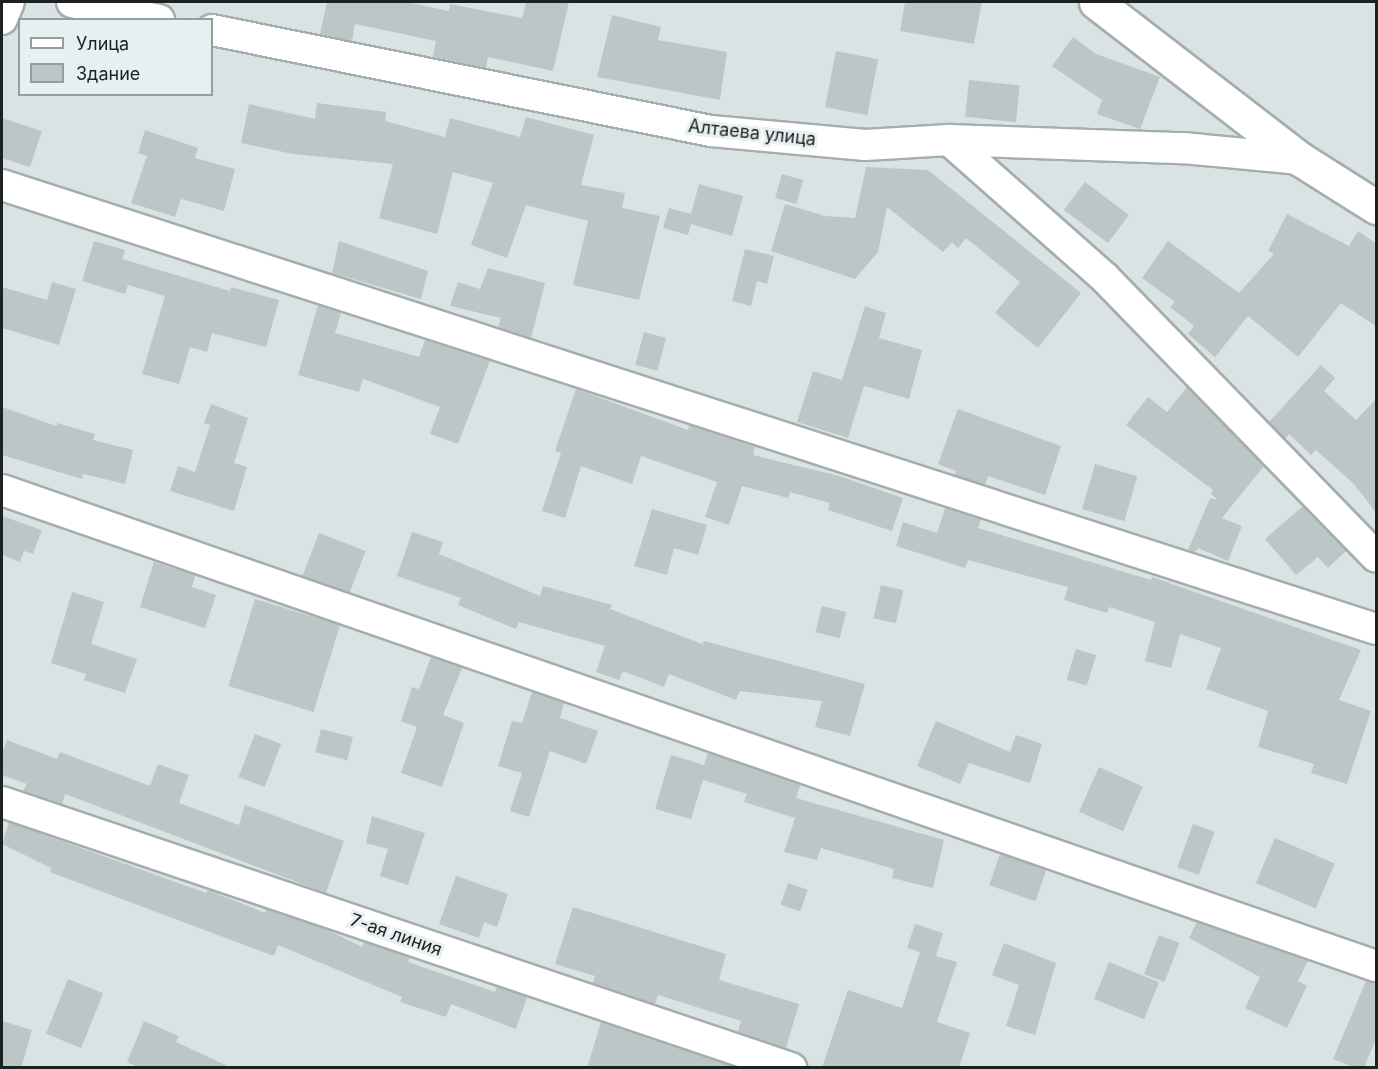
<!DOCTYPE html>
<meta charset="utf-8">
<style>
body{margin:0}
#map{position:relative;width:1378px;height:1069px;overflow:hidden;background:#dae3e3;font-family:Inter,sans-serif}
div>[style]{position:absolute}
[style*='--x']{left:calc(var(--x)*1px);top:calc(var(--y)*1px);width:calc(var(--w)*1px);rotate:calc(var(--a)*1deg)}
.building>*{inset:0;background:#bdc6c6;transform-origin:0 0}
.roads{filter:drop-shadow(2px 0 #a5aeae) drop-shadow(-2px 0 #a5aeae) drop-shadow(0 2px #a5aeae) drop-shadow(0 -2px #a5aeae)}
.minor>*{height:30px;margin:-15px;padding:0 15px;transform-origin:15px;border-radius:15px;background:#fff}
.tertiary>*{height:33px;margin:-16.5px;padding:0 16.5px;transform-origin:16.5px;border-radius:16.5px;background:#fff}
span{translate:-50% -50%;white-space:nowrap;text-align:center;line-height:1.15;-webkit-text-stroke:6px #e7f0f0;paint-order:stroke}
.street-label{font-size:18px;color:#1e2121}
.frame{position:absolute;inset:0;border:3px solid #1e2121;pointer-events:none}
.legend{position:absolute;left:18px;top:18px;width:195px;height:78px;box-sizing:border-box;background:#e7f0f0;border:2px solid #979d9d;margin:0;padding:8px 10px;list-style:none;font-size:18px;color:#1e2121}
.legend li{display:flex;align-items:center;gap:12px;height:30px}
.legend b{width:30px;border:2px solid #979d9d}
</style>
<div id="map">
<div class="building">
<div style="clip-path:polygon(327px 2px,407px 2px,449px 11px,450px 4px,522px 18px,526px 2px,569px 2px,553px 71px,488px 57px,486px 68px,433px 57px,436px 41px,355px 24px,352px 41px,320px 34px)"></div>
<div style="clip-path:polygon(905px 2px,982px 2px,974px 44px,900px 31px)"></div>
<div style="clip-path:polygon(612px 15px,661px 27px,658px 40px,727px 52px,720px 100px,597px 77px)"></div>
<div style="clip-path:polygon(1073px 37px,1096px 54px,1160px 77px,1140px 129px,1097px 114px,1102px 100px,1052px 66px)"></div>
<div style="left:836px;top:51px;width:43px;height:57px;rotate:11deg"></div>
<div style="left:969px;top:80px;width:51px;height:37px;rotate:6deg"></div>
<div style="clip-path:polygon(317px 103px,386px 112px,385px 121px,445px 137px,450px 118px,520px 137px,526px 117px,594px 135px,581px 185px,625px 193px,622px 208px,660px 216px,639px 300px,573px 285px,588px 221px,526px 205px,507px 258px,471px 245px,493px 183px,453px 172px,437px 234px,379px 218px,393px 164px,293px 154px,241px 143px,249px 104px,315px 119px)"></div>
<div style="clip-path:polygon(2px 118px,42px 131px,30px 167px,2px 158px)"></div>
<div style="clip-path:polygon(145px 130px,198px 148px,195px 158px,235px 169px,224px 211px,181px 199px,175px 217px,131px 203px,147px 156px,138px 153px)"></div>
<div style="clip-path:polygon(866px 167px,928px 170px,1081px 293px,1038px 348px,995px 313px,1020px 282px,966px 238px,958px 248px,952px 242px,943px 252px,887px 207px,878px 252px,855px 279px,771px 251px,785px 204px,825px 216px,855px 218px)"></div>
<div style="left:782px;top:174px;width:22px;height:25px;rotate:16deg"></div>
<div style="left:1085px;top:182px;width:55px;height:35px;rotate:37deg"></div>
<div style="clip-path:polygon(699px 184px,743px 196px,732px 236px,691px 224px,688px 235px,663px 228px,669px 208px,691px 214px)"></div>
<div style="clip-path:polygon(1287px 214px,1349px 246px,1358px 231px,1377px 244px,1377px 327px,1341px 303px,1298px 357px,1248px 316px,1215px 357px,1188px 334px,1194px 326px,1170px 307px,1175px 302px,1142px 278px,1168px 241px,1239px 293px,1274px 254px,1268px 251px)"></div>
<div style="clip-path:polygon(94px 241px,125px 250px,122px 259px,230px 291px,231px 287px,279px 300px,266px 347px,212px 333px,207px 352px,190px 347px,179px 384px,142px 374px,165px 296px,128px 285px,125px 294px,82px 281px)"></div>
<div style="clip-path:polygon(339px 241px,428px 271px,421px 299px,332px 273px)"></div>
<div style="clip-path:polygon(745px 249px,774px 256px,767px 284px,757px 281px,751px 306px,732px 301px)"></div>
<div style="clip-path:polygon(488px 268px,545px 283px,531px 338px,498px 327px,501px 318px,450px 306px,458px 282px,480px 289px)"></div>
<div style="clip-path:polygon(52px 282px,76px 289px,59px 345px,2px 328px,2px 287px,47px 300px)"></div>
<div style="clip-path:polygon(318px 305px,341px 313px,335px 333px,419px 357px,425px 340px,490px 361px,458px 444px,430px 434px,440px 407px,363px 379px,359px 392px,298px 375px)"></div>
<div style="clip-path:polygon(865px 306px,886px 313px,879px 338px,922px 350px,909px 399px,864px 386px,848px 438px,797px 422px,813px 371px,842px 380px)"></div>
<div style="left:644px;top:332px;width:23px;height:34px;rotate:15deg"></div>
<div style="clip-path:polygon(1321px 365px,1335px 378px,1324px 391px,1356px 420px,1377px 398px,1377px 514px,1354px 484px,1316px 450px,1311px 455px,1289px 434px,1285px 439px,1269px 422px)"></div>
<div style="clip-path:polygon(1187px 387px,1264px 466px,1222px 518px,1242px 526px,1228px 561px,1198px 548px,1195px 552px,1188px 550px,1210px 498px,1218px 500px,1211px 494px,1213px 490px,1126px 425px,1148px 397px,1167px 412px)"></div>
<div style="clip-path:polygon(576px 389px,688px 430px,689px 425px,755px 447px,753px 455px,839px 476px,903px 498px,892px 531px,828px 510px,830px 503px,790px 492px,788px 498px,742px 486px,729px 525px,705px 517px,717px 482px,641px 456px,632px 484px,581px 466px,565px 518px,542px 511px,561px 453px,555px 451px)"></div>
<div style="clip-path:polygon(211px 404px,248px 418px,234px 463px,247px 467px,234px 511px,170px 491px,178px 466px,195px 472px,210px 425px,204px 423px)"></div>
<div style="clip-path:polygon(2px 407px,56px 426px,57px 423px,95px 434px,93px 440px,133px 450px,125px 484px,83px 474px,82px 479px,2px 455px)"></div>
<div style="clip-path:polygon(958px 409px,1061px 446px,1045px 495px,988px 476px,985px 485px,955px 475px,956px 471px,938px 464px)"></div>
<div style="left:1095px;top:464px;width:44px;height:47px;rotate:16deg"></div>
<div style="clip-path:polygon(1303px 506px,1346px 551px,1328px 568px,1318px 557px,1296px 575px,1265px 539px)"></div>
<div style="clip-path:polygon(945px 508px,981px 519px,978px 528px,1151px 580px,1152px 577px,1361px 650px,1339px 700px,1371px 711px,1347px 784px,1311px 773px,1314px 764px,1258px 747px,1268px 711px,1206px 689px,1221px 648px,1180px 634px,1171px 668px,1145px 661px,1155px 622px,1109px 607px,1107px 613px,1064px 600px,1068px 587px,968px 560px,965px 568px,896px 546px,903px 522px,937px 533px)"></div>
<div style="clip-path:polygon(652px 509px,707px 525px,698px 555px,674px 548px,667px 575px,634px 566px)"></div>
<div style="clip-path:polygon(2px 516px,42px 530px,33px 554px,24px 551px,20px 562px,2px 555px)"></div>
<div style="clip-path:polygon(412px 532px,443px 542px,439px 554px,540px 596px,543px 586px,612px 605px,610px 609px,702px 644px,704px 641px,865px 684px,850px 736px,815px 727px,822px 701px,740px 691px,736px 700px,669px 674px,664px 687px,623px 671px,619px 680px,596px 672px,605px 646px,519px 622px,516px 629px,458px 605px,461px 598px,397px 576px)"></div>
<div style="left:319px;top:533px;width:50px;height:46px;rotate:21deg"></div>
<div style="clip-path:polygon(154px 562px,195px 575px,192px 587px,216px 595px,205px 628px,140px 607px)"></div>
<div style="left:881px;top:585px;width:23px;height:34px;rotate:13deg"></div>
<div style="clip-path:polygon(72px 592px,104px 602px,91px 644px,137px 659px,125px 693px,84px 680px,86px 674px,51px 663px)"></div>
<div style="left:255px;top:599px;width:89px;height:91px;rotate:17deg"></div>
<div style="left:822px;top:606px;width:25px;height:27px;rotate:14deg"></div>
<div style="left:1076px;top:649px;width:21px;height:32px;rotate:17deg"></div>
<div style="clip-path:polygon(431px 657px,462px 668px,443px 715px,464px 723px,442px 787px,401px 773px,417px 727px,401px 721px,412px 687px,419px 689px)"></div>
<div style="clip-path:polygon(532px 692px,564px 703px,560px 718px,598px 731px,586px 764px,550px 751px,529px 817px,510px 811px,522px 773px,498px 766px,512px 721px,522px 723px)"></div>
<div style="clip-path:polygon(936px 721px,1010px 752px,1016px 735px,1042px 744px,1030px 783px,969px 763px,960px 784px,917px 766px)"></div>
<div style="left:321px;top:729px;width:33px;height:24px;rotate:14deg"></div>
<div style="left:255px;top:734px;width:28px;height:46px;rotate:21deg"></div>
<div style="clip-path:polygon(7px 740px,57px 759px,60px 752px,150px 786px,158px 764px,189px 775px,179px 803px,239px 825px,245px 805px,344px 841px,326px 893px,65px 794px,62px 804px,23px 791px,27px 784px,2px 775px,2px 754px)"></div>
<div style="clip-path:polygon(708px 753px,800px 785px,796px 798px,944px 840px,933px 888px,892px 878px,894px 869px,821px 848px,817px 860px,784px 852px,795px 818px,744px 802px,747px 794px,703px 780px,691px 819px,655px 809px,671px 755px,704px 765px)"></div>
<div style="left:1099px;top:767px;width:48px;height:49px;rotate:24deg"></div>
<div style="clip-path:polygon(372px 816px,425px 833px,408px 885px,380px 876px,388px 849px,366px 843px)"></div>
<div style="clip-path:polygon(9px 822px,206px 893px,208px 890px,265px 913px,267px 909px,326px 929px,362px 947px,364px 942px,410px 958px,408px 962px,495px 992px,497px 987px,527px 997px,516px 1029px,451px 1004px,446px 1017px,400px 1002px,402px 997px,278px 945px,274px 956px,50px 872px,51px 868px,2px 844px)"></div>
<div style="left:1193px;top:824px;width:23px;height:46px;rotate:20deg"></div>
<div style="left:1275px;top:838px;width:65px;height:49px;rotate:23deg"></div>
<div style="left:1000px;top:854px;width:49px;height:33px;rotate:19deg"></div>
<div style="clip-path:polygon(456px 876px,508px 894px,497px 927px,484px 922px,479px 938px,439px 924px)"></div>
<div style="left:788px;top:883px;width:21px;height:23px;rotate:19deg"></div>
<div style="clip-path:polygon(573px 907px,726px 954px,719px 980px,799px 1004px,786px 1048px,738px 1032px,741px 1021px,658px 995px,655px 1004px,593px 983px,595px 976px,555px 964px)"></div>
<div style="clip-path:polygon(1197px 922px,1308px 961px,1298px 981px,1307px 986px,1287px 1028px,1245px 1008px,1260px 977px,1189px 938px)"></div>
<div style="clip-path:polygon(915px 924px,943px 933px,936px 956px,957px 962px,937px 1022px,970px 1033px,959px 1068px,822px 1068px,848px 990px,902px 1008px,920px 952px,907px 948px)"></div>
<div style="left:1159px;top:935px;width:22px;height:42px;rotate:21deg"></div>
<div style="clip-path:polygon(1004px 943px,1056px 963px,1035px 1035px,1006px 1026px,1019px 985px,992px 975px)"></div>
<div style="left:1109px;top:962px;width:54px;height:40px;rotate:22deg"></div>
<div style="left:68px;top:979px;width:38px;height:59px;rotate:22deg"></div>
<div style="clip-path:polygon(1366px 981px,1377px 983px,1377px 1036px,1364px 1068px,1356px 1068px,1333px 1059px)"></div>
<div style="clip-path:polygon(2px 1021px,32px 1030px,21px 1068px,2px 1068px)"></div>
<div style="clip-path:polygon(144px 1021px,179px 1036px,176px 1042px,232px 1068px,140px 1068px,127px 1062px)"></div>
<div style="clip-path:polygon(601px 1022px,736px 1068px,587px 1068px)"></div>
</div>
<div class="roads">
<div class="minor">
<div style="--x:72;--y:2;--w:89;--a:11.7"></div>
<div style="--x:2;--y:19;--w:18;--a:-68"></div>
<div style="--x:212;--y:30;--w:509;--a:11.44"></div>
<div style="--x:711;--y:131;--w:155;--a:5.2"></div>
<div style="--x:865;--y:145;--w:84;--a:-3.4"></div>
<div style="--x:949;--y:140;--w:234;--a:2"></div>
<div style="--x:1183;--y:148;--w:118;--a:5.4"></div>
<div style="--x:949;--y:140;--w:207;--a:41.5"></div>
<div style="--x:1104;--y:277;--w:390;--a:45.8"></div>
<div style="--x:2;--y:185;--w:1444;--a:17.91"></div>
<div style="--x:2;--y:490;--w:1454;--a:19.11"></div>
<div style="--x:2;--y:802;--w:833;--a:18.63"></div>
</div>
<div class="tertiary">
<div style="--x:1096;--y:2;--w:257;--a:37.6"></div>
<div style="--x:1300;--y:159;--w:90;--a:32.3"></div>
</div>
</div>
<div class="street-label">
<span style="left:752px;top:133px;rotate:6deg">Алтаева улица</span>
<span style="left:396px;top:935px;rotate:19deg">7-ая линия</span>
</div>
<div class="frame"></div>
<ul class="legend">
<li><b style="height:8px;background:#fff"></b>Улица</li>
<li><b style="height:16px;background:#bdc6c6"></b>Здание</li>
</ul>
</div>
